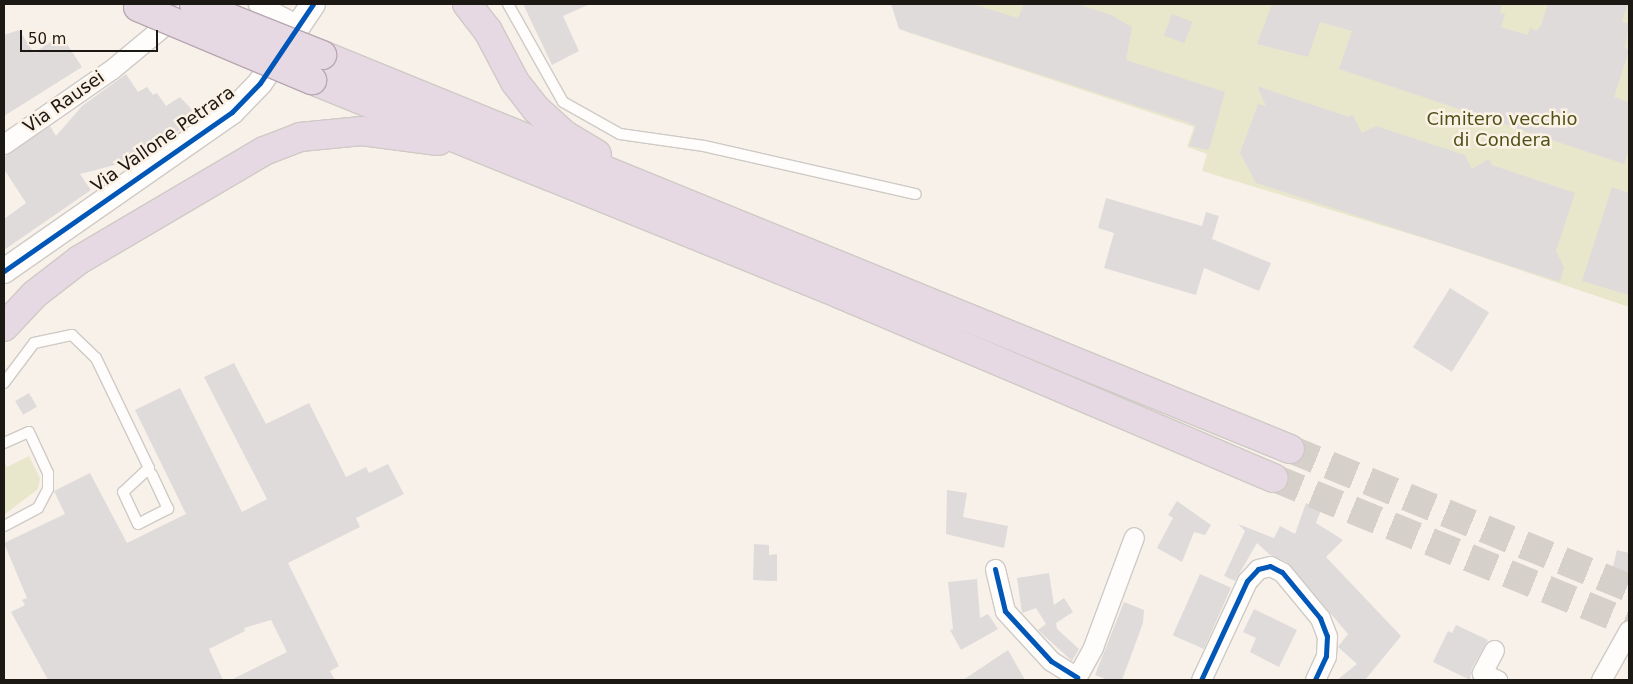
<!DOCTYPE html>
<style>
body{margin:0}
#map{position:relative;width:1633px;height:684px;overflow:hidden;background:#f7f1ea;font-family:"DejaVu Sans",sans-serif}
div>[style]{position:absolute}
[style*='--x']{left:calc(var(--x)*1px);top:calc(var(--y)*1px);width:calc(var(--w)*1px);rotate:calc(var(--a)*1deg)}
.green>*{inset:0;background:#e8e7cb}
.building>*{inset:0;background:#dfdbda;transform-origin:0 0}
.motorway-tunnel>*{height:28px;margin-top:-14px;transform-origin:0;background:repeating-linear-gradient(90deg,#d6d0ca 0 28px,transparent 0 42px)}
.roads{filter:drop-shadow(1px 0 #cfcac5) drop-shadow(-1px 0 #cfcac5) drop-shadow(0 1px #cfcac5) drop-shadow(0 -1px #cfcac5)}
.service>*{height:10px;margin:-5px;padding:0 5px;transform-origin:5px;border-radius:5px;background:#fefdfc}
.minor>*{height:19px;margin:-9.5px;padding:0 9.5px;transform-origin:9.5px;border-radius:9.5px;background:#fefdfc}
.tertiary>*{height:24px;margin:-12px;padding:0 12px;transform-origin:12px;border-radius:12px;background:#fefdfc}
.motorway>*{height:28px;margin:-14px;padding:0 14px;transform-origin:14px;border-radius:14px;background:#e7d9e4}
.bridges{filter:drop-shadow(1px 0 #b7a7b0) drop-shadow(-1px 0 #b7a7b0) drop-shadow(0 1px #b7a7b0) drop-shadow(0 -1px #b7a7b0)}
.motorway-bridge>*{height:28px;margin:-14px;padding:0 14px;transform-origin:14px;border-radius:14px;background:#e7d9e4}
.cycleway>*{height:5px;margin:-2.5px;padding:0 2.5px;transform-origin:2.5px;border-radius:2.5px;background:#0057b8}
span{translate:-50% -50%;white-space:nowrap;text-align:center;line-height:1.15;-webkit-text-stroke:5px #fcf1e5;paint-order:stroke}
.street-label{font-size:18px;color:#1c1814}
.park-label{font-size:18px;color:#505118}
.frame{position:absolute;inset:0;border:5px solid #1c1814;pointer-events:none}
.scale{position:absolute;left:20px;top:30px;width:138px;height:22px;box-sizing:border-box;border:2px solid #1c1814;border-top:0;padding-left:6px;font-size:15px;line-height:18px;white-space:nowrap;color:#1c1814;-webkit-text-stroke:4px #fcf1e5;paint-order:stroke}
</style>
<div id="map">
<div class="green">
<div style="clip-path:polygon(891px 4px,1629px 4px,1629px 307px,1443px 244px,1202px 171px,1207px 154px,1187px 147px,1194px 127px,904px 31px)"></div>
<div style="clip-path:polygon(29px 456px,40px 478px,38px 489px,4px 515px,4px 462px,7px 467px)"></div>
</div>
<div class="building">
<div style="clip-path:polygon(523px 4px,590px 4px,563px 16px,579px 51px,552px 65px)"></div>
<div style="clip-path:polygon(891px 4px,972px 4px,1018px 18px,1024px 4px,1077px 4px,1111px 15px,1132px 27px,1126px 60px,1225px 92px,1209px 150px,1189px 146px,1196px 126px,1187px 122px,899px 29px)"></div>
<div style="clip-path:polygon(1272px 4px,1494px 4px,1502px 6px,1500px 13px,1505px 14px,1501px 27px,1528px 35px,1530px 28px,1537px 31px,1541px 25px,1548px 4px,1628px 4px,1622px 21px,1629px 24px,1625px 48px,1629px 51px,1614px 97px,1629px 102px,1629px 149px,1624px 164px,1339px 69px,1352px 31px,1320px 22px,1308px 57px,1257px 44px)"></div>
<div style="left:1172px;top:14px;width:22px;height:23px;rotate:21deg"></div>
<div style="clip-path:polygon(19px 30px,34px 53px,61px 35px,82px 67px,4px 116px,4px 35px)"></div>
<div style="clip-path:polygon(126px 74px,138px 92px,147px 87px,153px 95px,157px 93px,166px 106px,180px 97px,199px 117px,138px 159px,80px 174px,91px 190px,4px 250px,4px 219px,26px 203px,4px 169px,4px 157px,50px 126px,56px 136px,82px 106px)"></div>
<div style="clip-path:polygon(1257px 86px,1349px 117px,1353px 115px,1362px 133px,1376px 126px,1465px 155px,1472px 169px,1489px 159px,1492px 165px,1575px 193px,1556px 251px,1564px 267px,1560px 282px,1256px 183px,1240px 153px,1258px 104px,1266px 106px)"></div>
<div style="clip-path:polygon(1612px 187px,1629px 193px,1629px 295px,1582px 281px)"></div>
<div style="clip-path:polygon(1106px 198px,1202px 226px,1206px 212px,1219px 216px,1212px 239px,1271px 263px,1259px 291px,1204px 268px,1196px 295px,1104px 268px,1114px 233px,1098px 228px)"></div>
<div style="left:1450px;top:288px;width:46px;height:70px;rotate:32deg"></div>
<div style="clip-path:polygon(234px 363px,266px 424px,309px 403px,346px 477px,366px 467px,369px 473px,388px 464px,404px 494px,356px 518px,360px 527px,288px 563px,339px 666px,330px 671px,335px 680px,231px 680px,287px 652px,271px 620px,244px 628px,245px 631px,209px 649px,223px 680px,48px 680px,11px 612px,25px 605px,22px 600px,27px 598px,4px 543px,65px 514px,54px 491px,90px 473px,127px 543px,186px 514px,135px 410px,180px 388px,242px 512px,267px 499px,204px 377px)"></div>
<div style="left:29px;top:393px;width:16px;height:16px;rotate:60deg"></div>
<div style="clip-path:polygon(947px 490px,967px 493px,963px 517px,1008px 526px,1004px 548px,946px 534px)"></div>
<div style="clip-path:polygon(1177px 501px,1211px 525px,1205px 535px,1194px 532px,1182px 562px,1157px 548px,1173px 518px,1168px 515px)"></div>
<div style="clip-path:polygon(1306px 503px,1321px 510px,1316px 523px,1343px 540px,1326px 557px,1401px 636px,1365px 680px,1337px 680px,1357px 664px,1338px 647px,1348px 634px,1287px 562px,1270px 555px,1257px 543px,1235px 581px,1224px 576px,1245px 531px,1238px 524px,1274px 538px,1280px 526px,1295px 534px)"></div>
<div style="clip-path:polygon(754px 544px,769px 545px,769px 555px,777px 554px,777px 581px,753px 580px)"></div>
<div style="clip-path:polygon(1617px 550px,1629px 553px,1629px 583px,1610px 579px)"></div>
<div style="clip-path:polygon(1049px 573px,1054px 605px,1064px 598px,1073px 612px,1056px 623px,1057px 629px,1079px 649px,1072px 661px,1038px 630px,1046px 624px,1036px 608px,1022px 613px,1017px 578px)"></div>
<div style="left:1200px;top:574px;width:34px;height:67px;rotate:24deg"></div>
<div style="clip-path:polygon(977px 579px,980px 618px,988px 614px,998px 629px,961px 650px,950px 630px,953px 629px,948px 582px)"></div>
<div style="clip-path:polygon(1124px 602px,1144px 610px,1143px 623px,1122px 680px,1108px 680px,1095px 675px)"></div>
<div style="clip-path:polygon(1254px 609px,1297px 630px,1279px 667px,1250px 652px,1256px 638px,1243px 632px)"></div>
<div style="clip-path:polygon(1456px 625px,1488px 640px,1472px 668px,1470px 680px,1433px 662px,1448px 631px,1452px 633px)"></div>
<div style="clip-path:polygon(1008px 650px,1025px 680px,963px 680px)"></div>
</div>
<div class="motorway-tunnel">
<div style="--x:1290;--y:449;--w:366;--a:22.3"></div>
<div style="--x:1274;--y:478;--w:383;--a:22.2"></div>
</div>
<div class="roads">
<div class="service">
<div style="--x:508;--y:4;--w:112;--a:60.7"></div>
<div style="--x:563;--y:102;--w:65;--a:29.3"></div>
<div style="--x:620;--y:134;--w:85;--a:8.1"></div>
<div style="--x:704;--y:146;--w:217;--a:12.8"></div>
<div style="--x:4;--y:383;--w:50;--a:-53.1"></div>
<div style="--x:34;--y:343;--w:39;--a:-12"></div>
<div style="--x:72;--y:335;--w:33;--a:44"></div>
<div style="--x:96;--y:358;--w:122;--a:64.3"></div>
<div style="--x:149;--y:468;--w:35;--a:137"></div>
<div style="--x:123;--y:492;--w:35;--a:65"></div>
<div style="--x:138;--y:524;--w:34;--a:-27"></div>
<div style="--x:168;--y:509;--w:38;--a:-115"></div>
<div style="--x:4;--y:443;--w:27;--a:-24"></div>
<div style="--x:29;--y:432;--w:45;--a:65.1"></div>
<div style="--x:48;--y:473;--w:16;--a:90"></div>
<div style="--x:48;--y:489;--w:21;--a:118"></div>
<div style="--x:38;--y:508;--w:38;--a:152"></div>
</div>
<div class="minor">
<div style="--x:258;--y:4;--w:45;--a:27.7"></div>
<div style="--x:4;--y:144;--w:131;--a:-34.8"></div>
<div style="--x:112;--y:69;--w:85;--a:-39.7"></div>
<div style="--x:995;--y:569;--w:43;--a:76.6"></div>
<div style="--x:1005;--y:611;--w:68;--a:47.4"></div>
<div style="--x:1051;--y:661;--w:31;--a:32"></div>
<div style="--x:1494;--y:650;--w:26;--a:118"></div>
<div style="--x:1482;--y:673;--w:17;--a:25"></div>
<div style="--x:1075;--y:680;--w:38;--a:-61"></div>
<div style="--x:1093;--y:647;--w:117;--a:-69.6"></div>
<div style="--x:1201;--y:680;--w:109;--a:-65.1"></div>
<div style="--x:1247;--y:581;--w:16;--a:-47"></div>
<div style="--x:1258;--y:569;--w:12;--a:-14"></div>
<div style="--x:1270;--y:566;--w:13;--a:27"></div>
<div style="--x:1282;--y:572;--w:60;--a:50.4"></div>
<div style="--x:1320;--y:618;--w:19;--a:69"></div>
<div style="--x:1327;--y:636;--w:20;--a:93"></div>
<div style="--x:1326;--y:656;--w:26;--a:115"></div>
<div style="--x:1601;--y:680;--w:57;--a:-60.8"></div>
</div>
<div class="tertiary">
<div style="--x:4;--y:271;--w:278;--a:-34.9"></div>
<div style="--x:232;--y:112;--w:40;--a:-46"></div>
<div style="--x:260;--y:83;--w:95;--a:-56.1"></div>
</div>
<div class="motorway">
<div style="--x:467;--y:4;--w:34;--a:52"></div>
<div style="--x:488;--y:31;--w:58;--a:62.1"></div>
<div style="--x:515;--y:82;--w:34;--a:52"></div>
<div style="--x:536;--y:109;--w:39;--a:42"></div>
<div style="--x:565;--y:135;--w:37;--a:31"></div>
<div style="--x:322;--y:55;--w:1045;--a:22.15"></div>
<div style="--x:312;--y:80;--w:570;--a:22.06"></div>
<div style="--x:840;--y:294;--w:471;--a:23"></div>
<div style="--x:4;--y:327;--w:45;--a:-46.8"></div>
<div style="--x:35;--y:294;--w:56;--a:-37.7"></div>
<div style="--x:79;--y:260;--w:215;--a:-30.5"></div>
<div style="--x:264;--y:151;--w:39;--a:-21"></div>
<div style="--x:300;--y:137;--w:62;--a:-5.5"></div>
<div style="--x:362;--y:131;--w:77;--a:7.5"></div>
</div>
</div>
<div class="bridges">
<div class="motorway-bridge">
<div style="--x:194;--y:4;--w:138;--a:21.7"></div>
<div style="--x:138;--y:7;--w:189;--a:22.8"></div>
</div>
</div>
<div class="cycleway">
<div style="--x:4;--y:271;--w:278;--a:-34.9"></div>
<div style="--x:232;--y:112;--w:40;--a:-46"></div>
<div style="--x:260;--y:83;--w:95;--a:-56.1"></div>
<div style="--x:995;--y:569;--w:43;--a:76.6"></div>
<div style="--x:1005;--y:611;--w:68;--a:47.4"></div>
<div style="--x:1051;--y:661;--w:31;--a:32"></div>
<div style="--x:1201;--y:680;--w:109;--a:-65.1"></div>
<div style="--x:1247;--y:581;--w:16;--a:-47"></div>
<div style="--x:1258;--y:569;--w:12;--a:-14"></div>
<div style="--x:1270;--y:566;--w:13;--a:27"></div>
<div style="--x:1282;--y:572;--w:60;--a:50.4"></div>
<div style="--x:1320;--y:618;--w:19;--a:69"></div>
<div style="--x:1327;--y:636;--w:20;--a:93"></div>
<div style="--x:1326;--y:656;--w:26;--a:115"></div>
</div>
<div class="street-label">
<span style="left:64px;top:102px;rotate:-35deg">Via Rausei</span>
<span style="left:163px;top:139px;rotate:-35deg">Via Vallone Petrara</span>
</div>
<div class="park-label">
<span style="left:1502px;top:130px">Cimitero vecchio<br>di Condera</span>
</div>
<div class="frame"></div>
<div class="scale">50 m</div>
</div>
